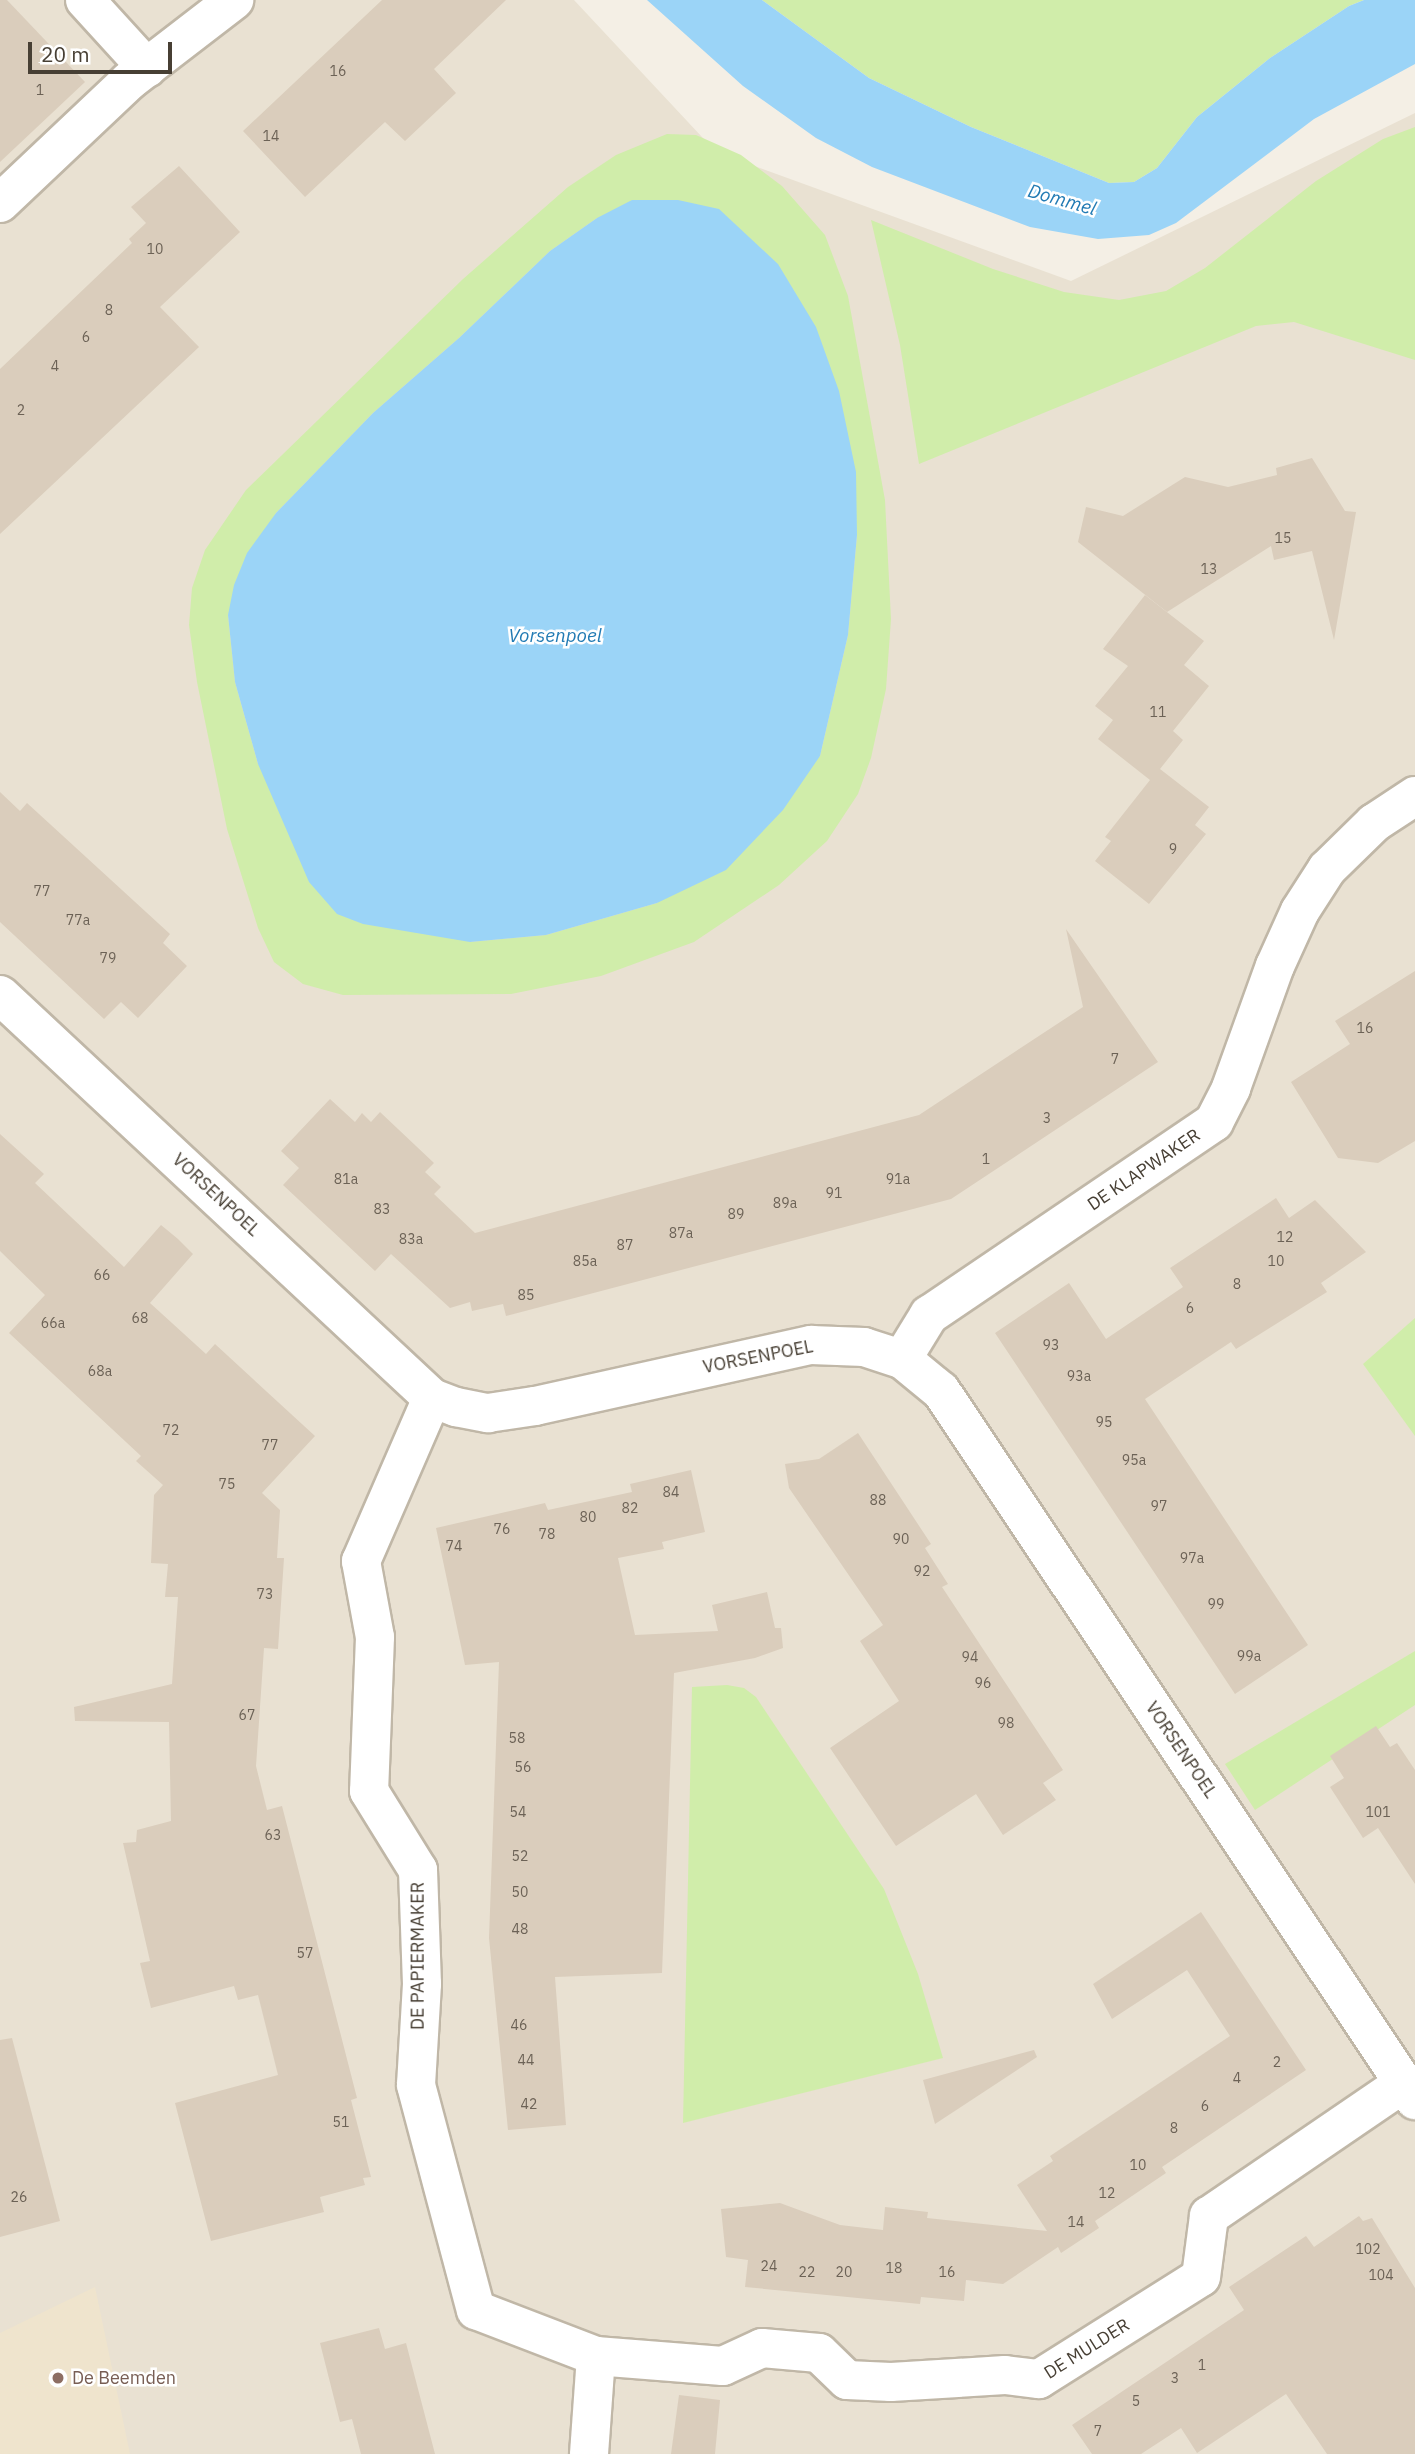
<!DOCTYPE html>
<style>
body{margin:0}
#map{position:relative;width:1415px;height:2454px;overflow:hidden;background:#f4efe5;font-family:"IBM Plex Sans",sans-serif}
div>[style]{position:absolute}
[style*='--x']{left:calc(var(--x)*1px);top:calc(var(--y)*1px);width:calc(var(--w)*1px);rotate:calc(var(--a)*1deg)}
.residential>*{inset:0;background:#e9e1d2}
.education>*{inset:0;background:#efe4cd}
.green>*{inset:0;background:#d0edaa}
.water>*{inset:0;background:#9bd4f7}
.building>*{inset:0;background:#dacdbc}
.roads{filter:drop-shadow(2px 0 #c0b7a7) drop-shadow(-2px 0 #c0b7a7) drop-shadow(0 2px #c0b7a7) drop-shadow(0 -2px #c0b7a7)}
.minor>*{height:38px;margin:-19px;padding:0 19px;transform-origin:19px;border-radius:19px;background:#fff}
.dots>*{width:19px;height:19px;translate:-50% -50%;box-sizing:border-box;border:4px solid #fff;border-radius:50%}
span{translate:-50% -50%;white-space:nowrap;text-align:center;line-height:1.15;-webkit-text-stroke:5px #fff;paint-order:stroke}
.number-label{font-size:14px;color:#6c6256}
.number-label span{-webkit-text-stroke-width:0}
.street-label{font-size:18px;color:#473f34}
.education-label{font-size:18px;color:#785e54}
.left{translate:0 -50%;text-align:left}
.water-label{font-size:19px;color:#227bb4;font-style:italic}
.scale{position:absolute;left:28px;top:42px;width:144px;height:32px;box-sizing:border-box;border:4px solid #473f34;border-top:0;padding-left:9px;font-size:21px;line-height:24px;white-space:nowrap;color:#473f34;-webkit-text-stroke:5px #fff;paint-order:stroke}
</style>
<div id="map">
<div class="residential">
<div style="clip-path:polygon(0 0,574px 0,716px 152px,1071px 281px,1415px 113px,1415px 2454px,0 2454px)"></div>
</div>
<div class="education">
<div style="clip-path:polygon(95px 2287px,130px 2454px,0 2454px,0 2333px)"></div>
</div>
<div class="green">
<div style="clip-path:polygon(762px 0,1364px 0,1349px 6px,1270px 58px,1197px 117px,1157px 168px,1134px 182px,1109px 183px,971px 127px,869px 78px)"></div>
<div style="clip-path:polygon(1415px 127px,1415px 360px,1294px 322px,1256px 326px,919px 464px,900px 345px,871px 220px,993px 269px,1064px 292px,1119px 300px,1166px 291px,1205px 268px,1316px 181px,1383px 139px)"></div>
<div style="clip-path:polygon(evenodd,667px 134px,696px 135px,741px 155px,782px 186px,825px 235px,848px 296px,885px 500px,891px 619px,886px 689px,871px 758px,858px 794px,827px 841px,779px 885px,694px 942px,601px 976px,511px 994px,343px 995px,303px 984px,274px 962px,258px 928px,227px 829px,197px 682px,189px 625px,192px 588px,205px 550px,246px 490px,463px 279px,568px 187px,616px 155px,667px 134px,597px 218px,857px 535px,848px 635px,820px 756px,657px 903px,546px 935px,470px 942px,258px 764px,235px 682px,228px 615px,276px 513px,373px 413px,459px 338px,550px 251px,597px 218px)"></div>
<div style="clip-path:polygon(1415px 1318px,1415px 1436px,1363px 1364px)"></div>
<div style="clip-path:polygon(1415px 1651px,1415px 1705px,1255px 1810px,1225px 1764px)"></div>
<div style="clip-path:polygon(727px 1685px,744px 1688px,756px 1697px,884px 1889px,918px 1974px,943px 2058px,683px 2123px,692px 1687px)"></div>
</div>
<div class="water">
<div style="clip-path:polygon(647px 0,762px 0,869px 78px,971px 127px,1109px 183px,1134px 182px,1157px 168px,1197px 117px,1270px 58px,1349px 6px,1364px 0,1415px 0,1415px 64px,1314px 119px,1176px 223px,1149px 235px,1098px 239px,1030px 227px,872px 167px,816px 138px,743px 86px)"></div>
<div style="clip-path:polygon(632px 200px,678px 200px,719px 209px,778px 264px,816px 327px,839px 391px,856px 472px,857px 535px,848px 635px,820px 756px,783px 810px,726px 870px,657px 903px,546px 935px,470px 942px,363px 924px,337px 914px,309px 882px,258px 764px,235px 682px,228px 615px,234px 585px,247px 553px,276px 513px,373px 413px,459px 338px,550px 251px,597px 218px)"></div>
</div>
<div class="building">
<div style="clip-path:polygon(0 0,7px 0,85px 82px,0 162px)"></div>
<div style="clip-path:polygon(382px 0,506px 0,434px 69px,456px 93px,405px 141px,385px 122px,305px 197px,243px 131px)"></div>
<div style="clip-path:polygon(179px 166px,240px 232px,160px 307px,199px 347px,0 534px,0 369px,132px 243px,129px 239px,146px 223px,131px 207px)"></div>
<div style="clip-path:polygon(1312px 458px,1345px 511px,1356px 512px,1334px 640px,1312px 551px,1274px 560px,1271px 546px,1167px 612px,1078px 542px,1086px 507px,1123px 516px,1185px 477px,1228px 487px,1277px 475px,1276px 468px)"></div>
<div style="clip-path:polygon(1145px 595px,1204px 641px,1184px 665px,1209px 686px,1173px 731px,1183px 740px,1160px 769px,1209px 807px,1195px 825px,1206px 834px,1149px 904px,1095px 861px,1111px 841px,1105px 837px,1150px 780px,1098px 739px,1113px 720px,1095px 706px,1128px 666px,1103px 649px)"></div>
<div style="clip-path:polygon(0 792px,20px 811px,27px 803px,170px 934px,163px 943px,187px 966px,138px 1018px,121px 1002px,104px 1019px,0 922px)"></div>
<div style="clip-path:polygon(1066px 929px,1158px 1062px,951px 1199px,506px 1316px,503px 1304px,472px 1311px,470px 1302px,450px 1308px,391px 1254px,375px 1271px,283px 1185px,299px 1168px,281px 1151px,330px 1099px,355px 1122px,362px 1113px,371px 1122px,380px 1112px,434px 1163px,425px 1172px,441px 1187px,434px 1194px,475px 1233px,919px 1115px,1083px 1007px)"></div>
<div style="clip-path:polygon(1415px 971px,1415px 1141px,1378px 1163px,1338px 1158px,1291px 1082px,1350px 1044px,1335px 1021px)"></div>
<div style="clip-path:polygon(0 1134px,44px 1174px,35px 1183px,124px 1267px,161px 1225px,178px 1239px,193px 1254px,150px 1303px,206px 1354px,215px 1344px,315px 1436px,262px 1493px,280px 1510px,277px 1558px,284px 1558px,278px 1649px,264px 1648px,256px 1766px,267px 1810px,282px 1806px,357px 2098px,351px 2100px,371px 2177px,363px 2178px,365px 2185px,320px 2197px,324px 2212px,211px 2241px,175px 2103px,278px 2075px,258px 1995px,238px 2000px,234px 1986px,151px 2008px,140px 1963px,150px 1961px,123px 1843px,136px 1842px,137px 1830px,171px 1821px,169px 1722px,75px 1721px,74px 1707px,172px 1684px,178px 1597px,165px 1597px,168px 1564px,151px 1563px,154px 1495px,163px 1485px,136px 1461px,141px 1456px,9px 1333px,45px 1295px,0 1251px)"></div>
<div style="clip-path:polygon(1276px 1198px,1289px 1218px,1315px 1200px,1366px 1252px,1321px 1283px,1327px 1292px,1236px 1349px,1231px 1342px,1145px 1399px,1308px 1645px,1235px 1694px,995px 1333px,1069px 1283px,1106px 1339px,1183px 1287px,1170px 1268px)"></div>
<div style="clip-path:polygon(858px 1433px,931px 1544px,925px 1548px,948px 1584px,942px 1587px,1063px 1770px,1043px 1783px,1056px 1800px,1003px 1835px,976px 1794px,896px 1846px,830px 1748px,899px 1701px,860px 1641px,883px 1625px,789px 1488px,785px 1464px,819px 1459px)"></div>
<div style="clip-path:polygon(691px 1470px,705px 1532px,662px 1542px,664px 1549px,618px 1558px,635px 1635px,718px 1631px,712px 1605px,767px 1592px,775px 1628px,781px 1628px,783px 1648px,755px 1658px,674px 1673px,662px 1973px,555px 1977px,566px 2125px,508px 2130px,489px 1938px,499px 1662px,465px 1665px,436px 1528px,545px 1503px,548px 1510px,632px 1492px,630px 1484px)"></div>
<div style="clip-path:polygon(1376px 1726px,1390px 1747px,1397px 1743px,1415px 1770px,1415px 1884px,1378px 1828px,1363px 1838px,1330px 1787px,1344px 1778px,1330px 1756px)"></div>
<div style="clip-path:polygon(1201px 1912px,1306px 2070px,1162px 2167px,1166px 2173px,1095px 2221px,1099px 2228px,1061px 2253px,1058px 2247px,1003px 2284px,966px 2280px,964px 2301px,921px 2297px,920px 2304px,745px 2287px,748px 2260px,726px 2257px,721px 2209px,780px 2203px,840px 2225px,883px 2230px,885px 2207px,928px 2212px,927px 2218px,1047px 2231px,1017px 2185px,1053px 2161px,1050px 2156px,1230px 2036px,1187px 1970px,1112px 2019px,1093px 1984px)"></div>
<div style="clip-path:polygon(12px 2038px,60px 2221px,0 2237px,0 2040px)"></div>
<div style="clip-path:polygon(1034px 2050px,1037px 2057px,935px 2124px,923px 2080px)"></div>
<div style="clip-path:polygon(1359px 2216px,1363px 2221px,1372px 2218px,1415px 2288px,1415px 2454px,1327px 2454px,1286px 2394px,1197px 2453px,1181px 2428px,1141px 2454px,1092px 2454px,1072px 2425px,1244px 2310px,1229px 2287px,1306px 2236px,1314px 2247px)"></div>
<div style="clip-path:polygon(379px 2328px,385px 2349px,406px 2343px,435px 2454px,361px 2454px,352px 2419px,340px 2422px,320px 2343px)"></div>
<div style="clip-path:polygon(679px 2395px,720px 2400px,715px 2454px,671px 2454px)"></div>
</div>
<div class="roads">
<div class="minor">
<div style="--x:85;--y:0;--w:92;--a:47.6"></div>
<div style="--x:0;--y:203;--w:178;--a:-43.4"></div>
<div style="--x:129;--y:81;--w:133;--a:-37.6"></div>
<div style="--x:0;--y:995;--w:591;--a:43.01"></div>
<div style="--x:432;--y:1398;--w:26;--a:21"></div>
<div style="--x:456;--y:1407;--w:33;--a:11"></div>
<div style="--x:488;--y:1413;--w:48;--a:-8.5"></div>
<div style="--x:535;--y:1406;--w:283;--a:-12.5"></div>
<div style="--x:811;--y:1345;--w:53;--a:2.2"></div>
<div style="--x:864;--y:1347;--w:40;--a:18"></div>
<div style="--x:902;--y:1359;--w:50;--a:39.4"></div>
<div style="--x:941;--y:1391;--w:853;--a:56.24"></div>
<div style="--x:902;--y:1359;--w:52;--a:-58.5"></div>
<div style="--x:929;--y:1315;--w:344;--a:-34.1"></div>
<div style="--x:1214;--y:1122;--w:38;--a:-63"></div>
<div style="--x:1231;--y:1088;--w:130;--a:-70.2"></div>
<div style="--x:1275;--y:966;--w:60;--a:-65.6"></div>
<div style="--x:1300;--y:911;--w:50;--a:-57.3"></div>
<div style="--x:1327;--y:869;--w:66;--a:-44.4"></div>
<div style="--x:1374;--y:823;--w:49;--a:-33.4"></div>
<div style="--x:432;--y:1398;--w:178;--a:113.5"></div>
<div style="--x:361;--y:1561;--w:77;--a:79.6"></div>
<div style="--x:375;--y:1637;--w:154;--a:92.2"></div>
<div style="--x:369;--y:1791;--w:93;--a:58.2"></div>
<div style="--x:418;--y:1870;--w:114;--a:88"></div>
<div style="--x:422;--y:1984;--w:101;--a:93.4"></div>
<div style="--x:416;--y:2085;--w:233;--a:75.1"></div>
<div style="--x:476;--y:2310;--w:129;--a:21"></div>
<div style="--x:596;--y:2356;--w:127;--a:4.5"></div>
<div style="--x:723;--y:2366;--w:43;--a:-24.8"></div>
<div style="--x:762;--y:2348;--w:57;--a:5"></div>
<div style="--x:819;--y:2353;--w:39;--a:44"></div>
<div style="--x:847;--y:2380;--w:44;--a:2.6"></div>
<div style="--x:891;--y:2382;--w:114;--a:-3.5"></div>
<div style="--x:1005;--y:2375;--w:34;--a:7"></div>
<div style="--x:1039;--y:2379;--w:191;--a:-32.2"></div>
<div style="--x:1201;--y:2277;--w:62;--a:-82.5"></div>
<div style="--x:1209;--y:2216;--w:236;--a:-34.3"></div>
<div style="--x:589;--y:2454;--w:98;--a:-85.9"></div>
</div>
</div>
<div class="dots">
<div style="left:58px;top:2378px;background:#8d6e63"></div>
</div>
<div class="number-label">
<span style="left:338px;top:71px">16</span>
<span style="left:40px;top:90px">1</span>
<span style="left:271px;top:136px">14</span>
<span style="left:155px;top:249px">10</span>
<span style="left:109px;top:310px">8</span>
<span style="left:86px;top:337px">6</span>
<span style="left:55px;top:366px">4</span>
<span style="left:21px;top:410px">2</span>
<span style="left:1283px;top:538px">15</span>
<span style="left:1209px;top:569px">13</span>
<span style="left:1158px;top:712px">11</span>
<span style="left:1173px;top:849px">9</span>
<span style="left:42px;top:891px">77</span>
<span style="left:78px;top:920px">77a</span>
<span style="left:108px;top:958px">79</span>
<span style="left:1365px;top:1028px">16</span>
<span style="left:1115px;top:1059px">7</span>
<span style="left:1047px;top:1118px">3</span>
<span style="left:986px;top:1159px">1</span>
<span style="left:346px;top:1179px">81a</span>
<span style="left:898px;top:1179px">91a</span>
<span style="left:834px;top:1193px">91</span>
<span style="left:785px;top:1203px">89a</span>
<span style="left:382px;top:1209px">83</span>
<span style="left:736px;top:1214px">89</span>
<span style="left:681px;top:1233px">87a</span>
<span style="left:1285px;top:1237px">12</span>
<span style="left:411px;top:1239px">83a</span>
<span style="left:625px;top:1245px">87</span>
<span style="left:585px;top:1261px">85a</span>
<span style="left:1276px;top:1261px">10</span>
<span style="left:102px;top:1275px">66</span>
<span style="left:1237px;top:1284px">8</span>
<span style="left:526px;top:1295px">85</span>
<span style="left:1190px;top:1308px">6</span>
<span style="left:140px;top:1318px">68</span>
<span style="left:53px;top:1323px">66a</span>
<span style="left:1051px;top:1345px">93</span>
<span style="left:100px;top:1371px">68a</span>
<span style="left:1079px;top:1376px">93a</span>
<span style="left:1104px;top:1422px">95</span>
<span style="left:171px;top:1430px">72</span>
<span style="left:270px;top:1445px">77</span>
<span style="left:1134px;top:1460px">95a</span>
<span style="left:227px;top:1484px">75</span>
<span style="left:671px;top:1492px">84</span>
<span style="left:878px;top:1500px">88</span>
<span style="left:1159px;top:1506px">97</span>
<span style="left:630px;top:1508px">82</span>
<span style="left:588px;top:1517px">80</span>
<span style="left:502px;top:1529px">76</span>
<span style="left:547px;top:1534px">78</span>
<span style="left:901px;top:1539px">90</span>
<span style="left:454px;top:1546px">74</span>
<span style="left:1192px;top:1558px">97a</span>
<span style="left:922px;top:1571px">92</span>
<span style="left:265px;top:1594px">73</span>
<span style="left:1216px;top:1604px">99</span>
<span style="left:1249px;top:1656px">99a</span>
<span style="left:970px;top:1657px">94</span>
<span style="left:983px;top:1683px">96</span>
<span style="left:247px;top:1715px">67</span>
<span style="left:1006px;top:1723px">98</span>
<span style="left:517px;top:1738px">58</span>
<span style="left:523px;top:1767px">56</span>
<span style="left:518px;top:1812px">54</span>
<span style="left:1378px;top:1812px">101</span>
<span style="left:273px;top:1835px">63</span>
<span style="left:520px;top:1856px">52</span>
<span style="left:520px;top:1892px">50</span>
<span style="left:520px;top:1929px">48</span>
<span style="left:305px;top:1953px">57</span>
<span style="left:519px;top:2025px">46</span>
<span style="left:526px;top:2060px">44</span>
<span style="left:1277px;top:2062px">2</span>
<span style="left:1237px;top:2078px">4</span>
<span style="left:529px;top:2104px">42</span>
<span style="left:1205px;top:2106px">6</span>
<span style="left:341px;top:2122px">51</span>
<span style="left:1174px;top:2128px">8</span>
<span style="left:1138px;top:2165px">10</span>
<span style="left:1107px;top:2193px">12</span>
<span style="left:19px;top:2197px">26</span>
<span style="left:1076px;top:2222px">14</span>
<span style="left:1368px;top:2249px">102</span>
<span style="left:769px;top:2266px">24</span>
<span style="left:894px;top:2268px">18</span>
<span style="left:807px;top:2272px">22</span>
<span style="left:844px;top:2272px">20</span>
<span style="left:947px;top:2272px">16</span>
<span style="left:1381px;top:2275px">104</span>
<span style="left:1202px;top:2365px">1</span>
<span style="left:1175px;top:2378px">3</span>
<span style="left:1136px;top:2401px">5</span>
<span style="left:1098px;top:2431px">7</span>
</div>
<div class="street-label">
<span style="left:1144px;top:1170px;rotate:-34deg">DE KLAPWAKER</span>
<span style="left:216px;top:1195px;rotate:43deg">VORSENPOEL</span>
<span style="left:758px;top:1357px;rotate:-11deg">VORSENPOEL</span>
<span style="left:1181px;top:1750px;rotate:56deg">VORSENPOEL</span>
<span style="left:418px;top:1956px;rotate:-90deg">DE PAPIERMAKER</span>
<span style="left:1087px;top:2349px;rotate:-32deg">DE MULDER</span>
</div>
<div class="education-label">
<span class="left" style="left:72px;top:2378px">De Beemden</span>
</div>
<div class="water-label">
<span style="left:1062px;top:200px;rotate:16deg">Dommel</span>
<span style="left:555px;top:636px">Vorsenpoel</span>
</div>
<div class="scale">20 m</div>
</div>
